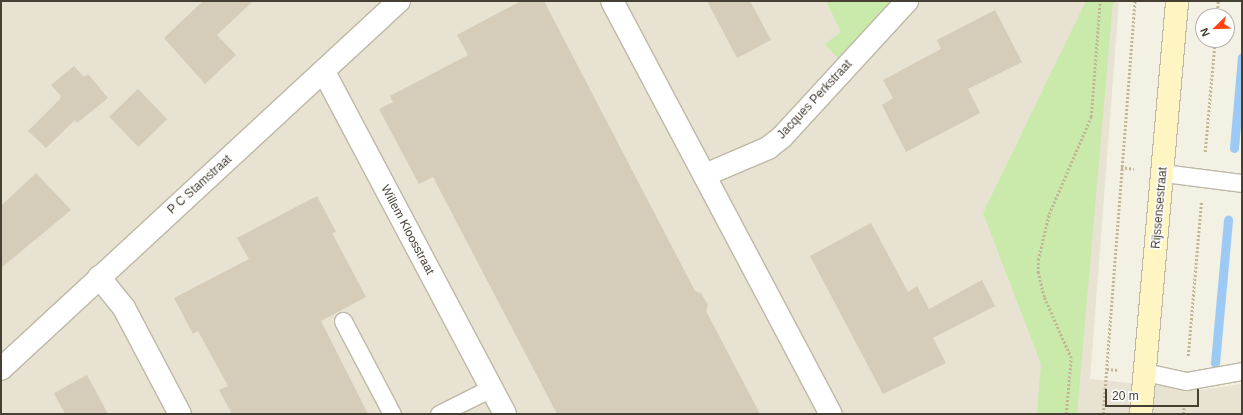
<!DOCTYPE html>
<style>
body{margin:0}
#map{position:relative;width:1243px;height:415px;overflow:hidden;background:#f3f0e4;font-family:Arial,sans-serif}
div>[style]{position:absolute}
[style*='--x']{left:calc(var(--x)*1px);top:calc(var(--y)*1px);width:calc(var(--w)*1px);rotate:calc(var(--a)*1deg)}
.residential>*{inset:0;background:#e7e2d2}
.green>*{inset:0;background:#c9eaaa}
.stream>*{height:9px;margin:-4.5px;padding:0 4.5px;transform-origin:4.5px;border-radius:4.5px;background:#9ccaf4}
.building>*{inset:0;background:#d5ccb9;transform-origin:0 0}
.path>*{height:2.5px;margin-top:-1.25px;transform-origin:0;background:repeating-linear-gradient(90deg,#c2b596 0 2px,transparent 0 4px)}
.roads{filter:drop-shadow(1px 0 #bfb8a6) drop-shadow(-1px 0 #bfb8a6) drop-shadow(0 1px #bfb8a6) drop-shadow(0 -1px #bfb8a6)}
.service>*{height:17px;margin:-8.5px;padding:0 8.5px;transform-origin:8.5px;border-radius:8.5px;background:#fff}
.minor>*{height:22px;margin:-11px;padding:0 11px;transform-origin:11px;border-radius:11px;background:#fff}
.secondary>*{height:22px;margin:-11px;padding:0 11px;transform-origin:11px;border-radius:11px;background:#fff5c2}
span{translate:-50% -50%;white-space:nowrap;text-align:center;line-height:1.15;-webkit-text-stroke:3px #fff;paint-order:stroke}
.street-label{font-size:12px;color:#464034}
.frame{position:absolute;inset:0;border:2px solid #464034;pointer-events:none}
.north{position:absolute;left:1195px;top:8px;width:40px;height:40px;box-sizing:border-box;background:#fff;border:1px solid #b5b3ae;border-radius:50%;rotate:247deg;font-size:11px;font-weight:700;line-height:16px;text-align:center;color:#464034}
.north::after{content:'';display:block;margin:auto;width:14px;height:18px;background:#ff440f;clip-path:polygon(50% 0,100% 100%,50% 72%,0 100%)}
.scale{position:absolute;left:1105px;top:389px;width:94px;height:18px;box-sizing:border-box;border:2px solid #464034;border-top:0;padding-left:5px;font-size:12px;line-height:14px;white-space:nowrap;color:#464034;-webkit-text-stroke:3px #fff;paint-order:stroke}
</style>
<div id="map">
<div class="residential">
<div style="clip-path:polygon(1px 1px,1119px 1px,1090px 379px,1200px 390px,1242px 384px,1242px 414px,1px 414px)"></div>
</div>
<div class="green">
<div style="clip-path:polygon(826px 1px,891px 1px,838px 58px,825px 44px,841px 32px)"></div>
<div style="clip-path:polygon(1086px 1px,1113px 1px,1077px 414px,1037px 414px,1041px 364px,983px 213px)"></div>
</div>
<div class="stream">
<div style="--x:1234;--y:148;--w:91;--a:-85"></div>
<div style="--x:1215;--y:363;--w:144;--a:-84.8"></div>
</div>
<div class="building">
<div style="clip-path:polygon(203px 1px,253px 1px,217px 35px,236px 55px,205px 84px,164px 38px)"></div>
<div style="clip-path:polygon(521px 1px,544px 1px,695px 291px,701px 293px,708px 305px,706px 311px,760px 414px,557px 414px,433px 177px,419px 184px,379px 109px,393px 102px,390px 96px,468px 55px,457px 35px)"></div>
<div style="clip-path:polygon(707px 1px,750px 1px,771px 40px,737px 58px)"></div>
<div style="clip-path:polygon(995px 10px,1022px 62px,968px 89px,980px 113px,906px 152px,882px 105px,893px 98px,883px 80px,941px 49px,937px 40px)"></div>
<div style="clip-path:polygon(74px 66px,84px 77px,88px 74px,108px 98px,77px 123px,75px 120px,46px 148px,28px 131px,59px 100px,61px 96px,51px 85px)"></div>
<div style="left:138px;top:89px;width:42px;height:40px;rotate:46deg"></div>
<div style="clip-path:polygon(36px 173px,71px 210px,1px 268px,1px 206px)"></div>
<div style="clip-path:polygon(317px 196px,336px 232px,332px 233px,366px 297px,321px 321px,368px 414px,232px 414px,219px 390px,228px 386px,198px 331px,193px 334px,174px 298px,249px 259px,237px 238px)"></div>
<div style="clip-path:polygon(871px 223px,908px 292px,917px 286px,929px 309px,982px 280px,995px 306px,933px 338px,946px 363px,883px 394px,810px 256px)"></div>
<div style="clip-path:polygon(87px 375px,108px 414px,65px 414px,54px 393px)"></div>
</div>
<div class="path">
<div style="--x:1217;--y:16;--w:15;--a:-86"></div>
<div style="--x:1205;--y:152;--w:112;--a:-84.9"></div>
<div style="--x:1121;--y:167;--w:13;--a:9"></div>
<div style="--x:1188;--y:356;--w:154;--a:-85.1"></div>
<div style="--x:1107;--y:369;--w:11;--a:5"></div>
<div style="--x:1066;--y:414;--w:56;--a:-84.9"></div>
<div style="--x:1071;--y:358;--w:67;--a:-113.9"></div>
<div style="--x:1044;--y:297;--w:25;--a:-104"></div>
<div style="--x:1038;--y:273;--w:13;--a:-90"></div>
<div style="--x:1038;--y:260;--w:47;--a:-76.6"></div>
<div style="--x:1049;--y:214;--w:106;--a:-66.6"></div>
<div style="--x:1091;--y:117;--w:116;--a:-85.6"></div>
<div style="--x:1103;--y:414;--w:414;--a:-85.6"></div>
<div style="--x:1183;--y:414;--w:7;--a:-82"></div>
</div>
<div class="roads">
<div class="service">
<div style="--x:1163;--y:173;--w:80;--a:7.2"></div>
<div style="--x:343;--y:321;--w:105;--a:62.2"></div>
<div style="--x:1145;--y:372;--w:42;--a:12.4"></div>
<div style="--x:1186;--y:381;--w:57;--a:-10.1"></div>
<div style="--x:439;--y:414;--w:58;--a:-26.6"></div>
</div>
<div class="minor">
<div style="--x:612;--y:1;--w:467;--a:62.1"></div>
<div style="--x:324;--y:72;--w:387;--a:62.1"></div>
<div style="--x:705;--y:175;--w:69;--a:-23.2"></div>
<div style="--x:768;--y:148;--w:18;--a:-38"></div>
<div style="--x:782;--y:137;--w:185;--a:-47.4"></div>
<div style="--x:99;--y:277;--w:40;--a:51"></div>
<div style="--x:124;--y:308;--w:120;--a:62.2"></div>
<div style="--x:1;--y:369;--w:542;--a:-42.76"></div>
</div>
<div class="secondary">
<div style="--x:1141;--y:414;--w:415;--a:-85"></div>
</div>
</div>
<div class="street-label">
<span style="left:815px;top:100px;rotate:-47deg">Jacques Perkstraat</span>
<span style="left:200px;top:185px;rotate:-42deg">P C Stamstraat</span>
<span style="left:1160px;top:208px;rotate:-85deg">Rijssensestraat</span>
<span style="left:407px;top:230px;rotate:62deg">Willem Kloosstraat</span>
</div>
<div class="frame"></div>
<div class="north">N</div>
<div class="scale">20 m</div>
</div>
